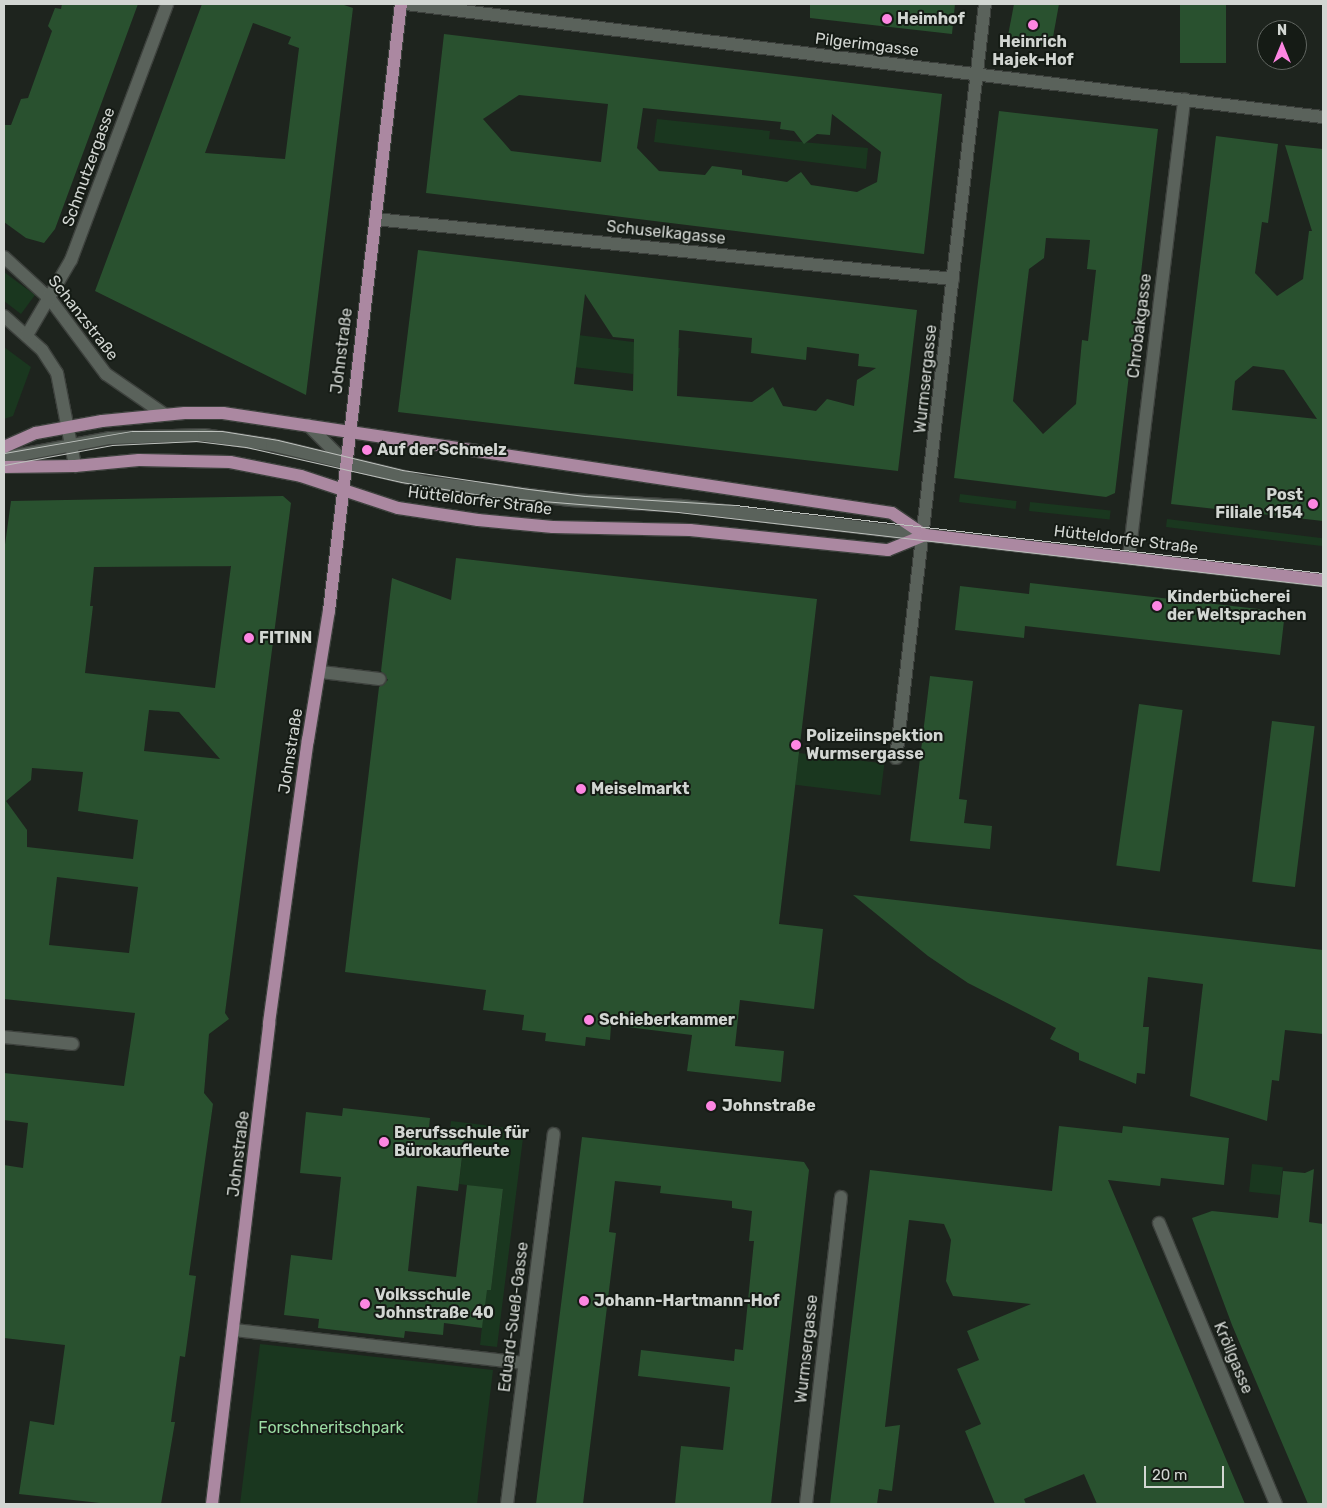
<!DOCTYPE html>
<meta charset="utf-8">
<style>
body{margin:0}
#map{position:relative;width:1327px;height:1508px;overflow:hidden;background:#1e241e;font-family:Rubik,sans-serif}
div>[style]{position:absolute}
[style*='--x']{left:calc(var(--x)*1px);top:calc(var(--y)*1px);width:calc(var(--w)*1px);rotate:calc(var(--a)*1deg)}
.green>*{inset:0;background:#1a371f;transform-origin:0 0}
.building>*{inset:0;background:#29512f;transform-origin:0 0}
.roads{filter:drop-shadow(1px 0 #3d413d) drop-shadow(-1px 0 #3d413d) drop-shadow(0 1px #3d413d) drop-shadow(0 -1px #3d413d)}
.minor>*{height:12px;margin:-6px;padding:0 6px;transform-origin:6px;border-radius:6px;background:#5a625b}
.major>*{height:12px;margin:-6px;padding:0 6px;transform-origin:6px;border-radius:6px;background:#ab88a1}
.tram>*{height:1px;margin:-0.5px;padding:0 0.5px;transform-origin:0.5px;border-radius:0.5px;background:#bdc1bd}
.dots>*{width:14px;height:14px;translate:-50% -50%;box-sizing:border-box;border:2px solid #151b15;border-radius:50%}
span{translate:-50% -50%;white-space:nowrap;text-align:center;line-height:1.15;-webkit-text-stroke:4px #151b15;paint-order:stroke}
.poi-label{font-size:16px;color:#d2d6d2;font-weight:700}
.left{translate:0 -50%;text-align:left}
.right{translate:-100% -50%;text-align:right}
.street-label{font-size:16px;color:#d2d6d2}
.park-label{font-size:16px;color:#9bdca3}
.frame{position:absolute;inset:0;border:5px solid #d2d6d2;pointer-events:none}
.north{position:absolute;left:1257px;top:20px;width:50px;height:50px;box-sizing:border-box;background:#151b15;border:1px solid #616661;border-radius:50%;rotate:0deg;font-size:14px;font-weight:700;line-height:20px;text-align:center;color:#d2d6d2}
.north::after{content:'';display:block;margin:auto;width:18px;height:22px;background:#fd86e2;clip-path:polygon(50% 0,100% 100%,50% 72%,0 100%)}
.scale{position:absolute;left:1144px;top:1466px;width:80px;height:22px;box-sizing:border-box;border:2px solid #d2d6d2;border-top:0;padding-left:6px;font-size:15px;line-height:18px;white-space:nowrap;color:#d2d6d2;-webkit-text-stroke:4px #151b15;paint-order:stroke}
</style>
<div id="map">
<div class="green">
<div style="clip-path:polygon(657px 119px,770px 131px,769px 139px,868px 148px,866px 169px,654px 142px)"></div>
<div style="clip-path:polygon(4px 272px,35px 295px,21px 314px,4px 301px)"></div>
<div style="clip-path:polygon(500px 325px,680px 348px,678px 360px,634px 358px,633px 374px,556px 365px)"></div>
<div style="clip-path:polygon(4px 347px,31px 367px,13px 416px,4px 419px)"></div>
<div style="left:960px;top:494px;width:57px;height:8px;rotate:7deg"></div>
<div style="left:1030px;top:502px;width:81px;height:9px;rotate:6deg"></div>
<div style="left:1167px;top:519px;width:157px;height:8px;rotate:7deg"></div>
<div style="left:799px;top:753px;width:86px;height:32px;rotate:7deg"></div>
<div style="clip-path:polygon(451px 1121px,524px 1130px,497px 1347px,480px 1345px,485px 1299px,457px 1286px,491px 1290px,503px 1190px,459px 1184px,465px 1131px,450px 1129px)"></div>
<div style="left:1252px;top:1164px;width:31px;height:28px;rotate:6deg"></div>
<div style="clip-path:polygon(260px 1344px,493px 1370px,477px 1504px,240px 1504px)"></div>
</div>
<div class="building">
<div style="clip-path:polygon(62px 4px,138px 4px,55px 229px,44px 243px,26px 238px,4px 222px,4px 125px,11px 125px,21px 99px,28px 98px,52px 31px,48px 26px,55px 8px,61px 9px)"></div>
<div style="clip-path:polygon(evenodd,202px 4px,341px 4px,353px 8px,306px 395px,95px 291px,202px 4px,253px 23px,291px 37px,288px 44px,299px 48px,285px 159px,205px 153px,253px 23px)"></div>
<div style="clip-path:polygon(810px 4px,955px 4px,952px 34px,810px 18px)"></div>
<div style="clip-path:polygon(1014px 4px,1059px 4px,1051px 48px,1007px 41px)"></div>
<div style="left:1180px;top:4px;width:46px;height:59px"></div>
<div style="clip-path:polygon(evenodd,444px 34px,942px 94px,924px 254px,426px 193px,444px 34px,519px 95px,608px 104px,601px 162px,511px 151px,483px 119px,519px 95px,444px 34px,643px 108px,781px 122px,780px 129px,794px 131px,804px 144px,817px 134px,830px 135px,832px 114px,881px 152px,877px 182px,857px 192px,811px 185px,801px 172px,787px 182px,742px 175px,742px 170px,712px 166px,705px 175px,659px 171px,637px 148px,643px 108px)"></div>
<div style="clip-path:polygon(evenodd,999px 111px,1158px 129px,1115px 493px,1106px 497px,954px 478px,999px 111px,1046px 238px,1090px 240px,1087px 269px,1096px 270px,1088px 341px,1082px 340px,1076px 404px,1043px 434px,1013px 401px,1029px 269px,1044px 258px,1046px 238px)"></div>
<div style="clip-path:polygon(evenodd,1216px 136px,1278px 144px,1268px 223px,1262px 222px,1255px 273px,1277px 296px,1303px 279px,1309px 231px,1312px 231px,1285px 145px,1323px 149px,1323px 521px,1171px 504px,1216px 136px,1253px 366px,1284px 370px,1317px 419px,1232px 410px,1235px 381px,1253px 366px)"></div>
<div style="clip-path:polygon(evenodd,418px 250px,917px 310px,898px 471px,398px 412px,418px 250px,585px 294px,613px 337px,634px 339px,633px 391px,574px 384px,585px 294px,418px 250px,679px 330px,752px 338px,751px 353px,806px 360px,807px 347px,859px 354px,858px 366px,876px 368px,857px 380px,854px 406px,827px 399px,816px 411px,783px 406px,773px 387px,752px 402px,677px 396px,679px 330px)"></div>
<div style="clip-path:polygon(evenodd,283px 496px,291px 503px,225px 1013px,229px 1019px,209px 1034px,204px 1093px,213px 1104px,189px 1275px,196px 1276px,185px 1357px,180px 1356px,171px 1422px,175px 1422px,161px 1504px,109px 1504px,19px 1494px,30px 1421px,54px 1425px,65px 1345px,4px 1338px,4px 1165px,23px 1168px,28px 1123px,4px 1120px,4px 1073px,124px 1086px,135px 1013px,4px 999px,4px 552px,11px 501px,283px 496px,231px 566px,215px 688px,85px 673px,93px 606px,90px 606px,94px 567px,231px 566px,283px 496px,149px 710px,179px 712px,220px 759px,144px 751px,149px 710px,283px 496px,32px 768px,83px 772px,78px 811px,138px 820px,133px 859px,27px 847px,27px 830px,6px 801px,31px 780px,32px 768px,283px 496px,57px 877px,138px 887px,129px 953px,49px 945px,57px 877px)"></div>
<div style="clip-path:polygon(456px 558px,817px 599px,779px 924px,823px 929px,814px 1009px,740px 1000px,735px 1046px,784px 1051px,781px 1082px,687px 1071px,692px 1035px,611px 1025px,610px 1040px,586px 1037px,585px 1046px,545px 1041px,546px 1033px,522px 1030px,524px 1015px,483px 1010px,486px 990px,345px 972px,379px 687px,388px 680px,381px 671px,392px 578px,451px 600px)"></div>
<div style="clip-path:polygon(1030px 583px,1285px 612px,1280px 655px,1025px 626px,1024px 638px,955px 630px,960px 586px,1029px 594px)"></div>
<div style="clip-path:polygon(930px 676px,973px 681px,959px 799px,967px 800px,964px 823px,992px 826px,990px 849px,910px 841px)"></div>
<div style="left:1139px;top:704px;width:44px;height:163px;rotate:8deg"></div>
<div style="left:1272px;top:721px;width:43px;height:162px;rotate:7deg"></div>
<div style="clip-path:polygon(853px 895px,1323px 950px,1323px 1034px,1285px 1030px,1279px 1081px,1272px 1080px,1267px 1121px,1190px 1096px,1203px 984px,1148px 977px,1143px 1027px,1149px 1027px,1145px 1074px,1137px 1073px,1136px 1084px,1079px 1060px,1079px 1053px,1050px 1039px,1056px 1028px,968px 983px,928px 956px)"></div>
<div style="clip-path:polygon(343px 1108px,430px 1118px,429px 1127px,465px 1131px,458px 1191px,417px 1186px,408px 1271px,456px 1277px,467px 1185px,503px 1189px,491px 1290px,487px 1290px,482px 1328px,444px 1323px,443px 1335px,405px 1331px,404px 1338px,318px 1328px,319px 1319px,284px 1315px,291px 1255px,332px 1260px,341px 1177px,300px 1173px,306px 1112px,342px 1116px)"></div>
<div style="clip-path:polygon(1059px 1126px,1122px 1133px,1123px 1126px,1229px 1138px,1224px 1185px,1161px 1178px,1160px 1186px,1108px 1180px,1245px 1504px,1097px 1504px,1084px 1474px,1024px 1499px,1026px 1504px,995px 1504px,965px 1431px,981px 1424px,957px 1369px,979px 1360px,967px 1331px,1031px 1304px,953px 1296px,946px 1281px,951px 1240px,944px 1224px,909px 1220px,885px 1427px,900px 1425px,892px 1491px,879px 1489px,877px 1504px,830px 1504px,870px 1170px,1052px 1191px)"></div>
<div style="clip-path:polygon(582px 1137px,804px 1162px,809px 1170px,771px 1504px,675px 1504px,681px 1446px,723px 1450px,730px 1387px,638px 1376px,641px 1350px,734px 1361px,735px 1349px,743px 1350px,754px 1241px,749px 1241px,752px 1211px,732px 1208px,732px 1201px,660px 1193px,661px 1186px,615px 1181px,609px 1232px,616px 1233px,583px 1504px,536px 1504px)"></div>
<div style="clip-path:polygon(1314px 1169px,1309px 1222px,1323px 1224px,1323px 1504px,1308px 1504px,1232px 1325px,1192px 1218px,1212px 1211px,1278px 1218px,1283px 1171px,1305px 1173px)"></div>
</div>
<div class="roads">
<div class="minor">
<div style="--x:406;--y:4;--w:924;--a:7.03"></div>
<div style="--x:375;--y:219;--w:581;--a:5.93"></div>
<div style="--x:4;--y:257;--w:62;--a:42.4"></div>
<div style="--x:50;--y:299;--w:94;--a:53.3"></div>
<div style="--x:106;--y:374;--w:70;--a:34.6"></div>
<div style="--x:4;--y:316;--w:51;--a:41.8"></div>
<div style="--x:42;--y:350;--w:27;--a:57"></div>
<div style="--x:57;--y:373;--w:95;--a:79"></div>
<div style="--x:27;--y:335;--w:87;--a:-59.6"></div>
<div style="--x:71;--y:260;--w:273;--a:-69.4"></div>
<div style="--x:308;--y:425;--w:54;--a:45"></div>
<div style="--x:4;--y:458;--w:108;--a:-10.7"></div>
<div style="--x:110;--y:438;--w:94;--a:-1.8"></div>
<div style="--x:204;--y:435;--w:69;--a:8.4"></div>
<div style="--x:272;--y:445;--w:157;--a:13.6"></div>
<div style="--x:425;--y:482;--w:146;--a:7.1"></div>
<div style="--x:570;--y:500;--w:112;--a:3.1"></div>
<div style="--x:682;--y:506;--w:245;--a:6.8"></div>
<div style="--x:1129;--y:556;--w:460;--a:-83.1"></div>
<div style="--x:321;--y:672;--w:59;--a:6.8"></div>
<div style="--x:896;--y:758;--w:759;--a:-83.27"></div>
<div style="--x:4;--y:1037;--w:69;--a:5.8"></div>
<div style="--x:1159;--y:1223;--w:304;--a:67.4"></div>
<div style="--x:234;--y:1330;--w:292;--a:6.5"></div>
<div style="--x:507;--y:1504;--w:373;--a:-82.8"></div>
<div style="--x:806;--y:1504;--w:309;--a:-83.5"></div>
</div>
<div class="major">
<div style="--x:4;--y:447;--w:35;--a:-24"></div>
<div style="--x:36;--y:433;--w:67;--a:-10.3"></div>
<div style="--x:102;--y:421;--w:83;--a:-5.5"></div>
<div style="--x:185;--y:413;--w:38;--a:0"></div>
<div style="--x:223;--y:413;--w:676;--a:8.5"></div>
<div style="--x:892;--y:513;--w:40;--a:34"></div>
<div style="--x:4;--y:467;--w:71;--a:-0.8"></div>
<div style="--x:75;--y:466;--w:64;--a:-5.4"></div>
<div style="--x:139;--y:460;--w:91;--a:1.3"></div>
<div style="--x:230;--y:462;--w:72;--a:11.2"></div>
<div style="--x:301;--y:476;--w:102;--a:18.3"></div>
<div style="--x:398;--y:508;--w:81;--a:8.5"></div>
<div style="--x:478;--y:520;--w:75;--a:5.3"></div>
<div style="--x:553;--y:527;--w:137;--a:1.3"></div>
<div style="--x:690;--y:530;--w:199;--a:5.8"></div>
<div style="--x:888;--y:550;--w:40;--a:-22"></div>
<div style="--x:925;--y:535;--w:401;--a:6.5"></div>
<div style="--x:212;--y:1504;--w:484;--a:-83.2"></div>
<div style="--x:269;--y:1023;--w:286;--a:-82.2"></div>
<div style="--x:308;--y:740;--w:131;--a:-80.8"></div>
<div style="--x:329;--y:611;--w:611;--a:-83.24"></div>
</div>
</div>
<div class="tram">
<div style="--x:4;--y:453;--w:130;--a:-9.8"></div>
<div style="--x:132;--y:431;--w:90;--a:0"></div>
<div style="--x:222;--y:431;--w:57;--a:9.1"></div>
<div style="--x:278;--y:440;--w:128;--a:13.6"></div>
<div style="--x:402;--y:470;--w:128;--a:8.5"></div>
<div style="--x:529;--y:489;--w:56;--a:7.1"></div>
<div style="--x:585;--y:496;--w:150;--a:3.4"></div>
<div style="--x:735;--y:505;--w:592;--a:6.6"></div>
<div style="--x:4;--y:465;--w:110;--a:-10.5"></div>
<div style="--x:112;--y:445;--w:84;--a:-2.7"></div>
<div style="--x:196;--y:441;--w:50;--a:6.8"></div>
<div style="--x:246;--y:447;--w:159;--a:12.7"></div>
<div style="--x:401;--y:482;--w:93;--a:9.3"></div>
<div style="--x:493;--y:497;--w:186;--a:4.6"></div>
<div style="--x:678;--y:512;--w:649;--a:6.54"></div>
</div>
<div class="dots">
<div style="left:887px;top:19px;background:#fd86e2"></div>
<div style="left:1033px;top:25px;background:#fd86e2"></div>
<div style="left:367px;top:450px;background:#fd86e2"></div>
<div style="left:1313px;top:504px;background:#fd86e2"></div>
<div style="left:1157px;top:606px;background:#fd86e2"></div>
<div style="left:249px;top:638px;background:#fd86e2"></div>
<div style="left:796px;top:745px;background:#fd86e2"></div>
<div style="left:581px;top:789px;background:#fd86e2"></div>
<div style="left:589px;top:1020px;background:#fd86e2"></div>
<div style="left:711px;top:1106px;background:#fd86e2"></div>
<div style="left:384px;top:1142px;background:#fd86e2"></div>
<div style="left:584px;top:1301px;background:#fd86e2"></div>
<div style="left:365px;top:1304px;background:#fd86e2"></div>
</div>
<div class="poi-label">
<span class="left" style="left:897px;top:19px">Heimhof</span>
<span style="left:1033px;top:51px">Heinrich<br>Hajek-Hof</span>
<span class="left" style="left:377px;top:450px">Auf der Schmelz</span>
<span class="right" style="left:1303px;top:504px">Post<br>Filiale 1154</span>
<span class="left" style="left:1167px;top:606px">Kinderbücherei<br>der Weltsprachen</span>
<span class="left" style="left:259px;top:638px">FITINN</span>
<span class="left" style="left:806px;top:745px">Polizeiinspektion<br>Wurmsergasse</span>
<span class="left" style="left:591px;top:789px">Meiselmarkt</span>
<span class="left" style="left:599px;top:1020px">Schieberkammer</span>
<span class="left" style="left:722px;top:1106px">Johnstraße</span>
<span class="left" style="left:394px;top:1142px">Berufsschule für<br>Bürokaufleute</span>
<span class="left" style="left:375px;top:1304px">Volksschule<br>Johnstraße 40</span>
<span class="left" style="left:594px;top:1301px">Johann-Hartmann-Hof</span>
</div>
<div class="street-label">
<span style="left:867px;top:45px;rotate:7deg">Pilgerimgasse</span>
<span style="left:89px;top:167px;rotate:-70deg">Schmutzergasse</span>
<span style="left:666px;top:233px;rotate:6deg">Schuselkagasse</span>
<span style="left:83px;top:318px;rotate:52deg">Schanzstraße</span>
<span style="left:1140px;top:326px;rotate:-83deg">Chrobakgasse</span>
<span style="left:342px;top:351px;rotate:-83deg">Johnstraße</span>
<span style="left:926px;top:379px;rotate:-84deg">Wurmsergasse</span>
<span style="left:480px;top:501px;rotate:7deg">Hütteldorfer Straße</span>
<span style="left:1126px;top:540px;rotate:7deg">Hütteldorfer Straße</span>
<span style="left:291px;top:751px;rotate:-81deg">Johnstraße</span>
<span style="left:239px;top:1154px;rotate:-83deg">Johnstraße</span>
<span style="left:514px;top:1317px;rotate:-83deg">Eduard-Sueß-Gasse</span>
<span style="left:807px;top:1349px;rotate:-84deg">Wurmsergasse</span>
<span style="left:1233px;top:1358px;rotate:67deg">Kröllgasse</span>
</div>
<div class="park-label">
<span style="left:331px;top:1428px">Forschneritschpark</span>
</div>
<div class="frame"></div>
<div class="north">N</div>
<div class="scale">20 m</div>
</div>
